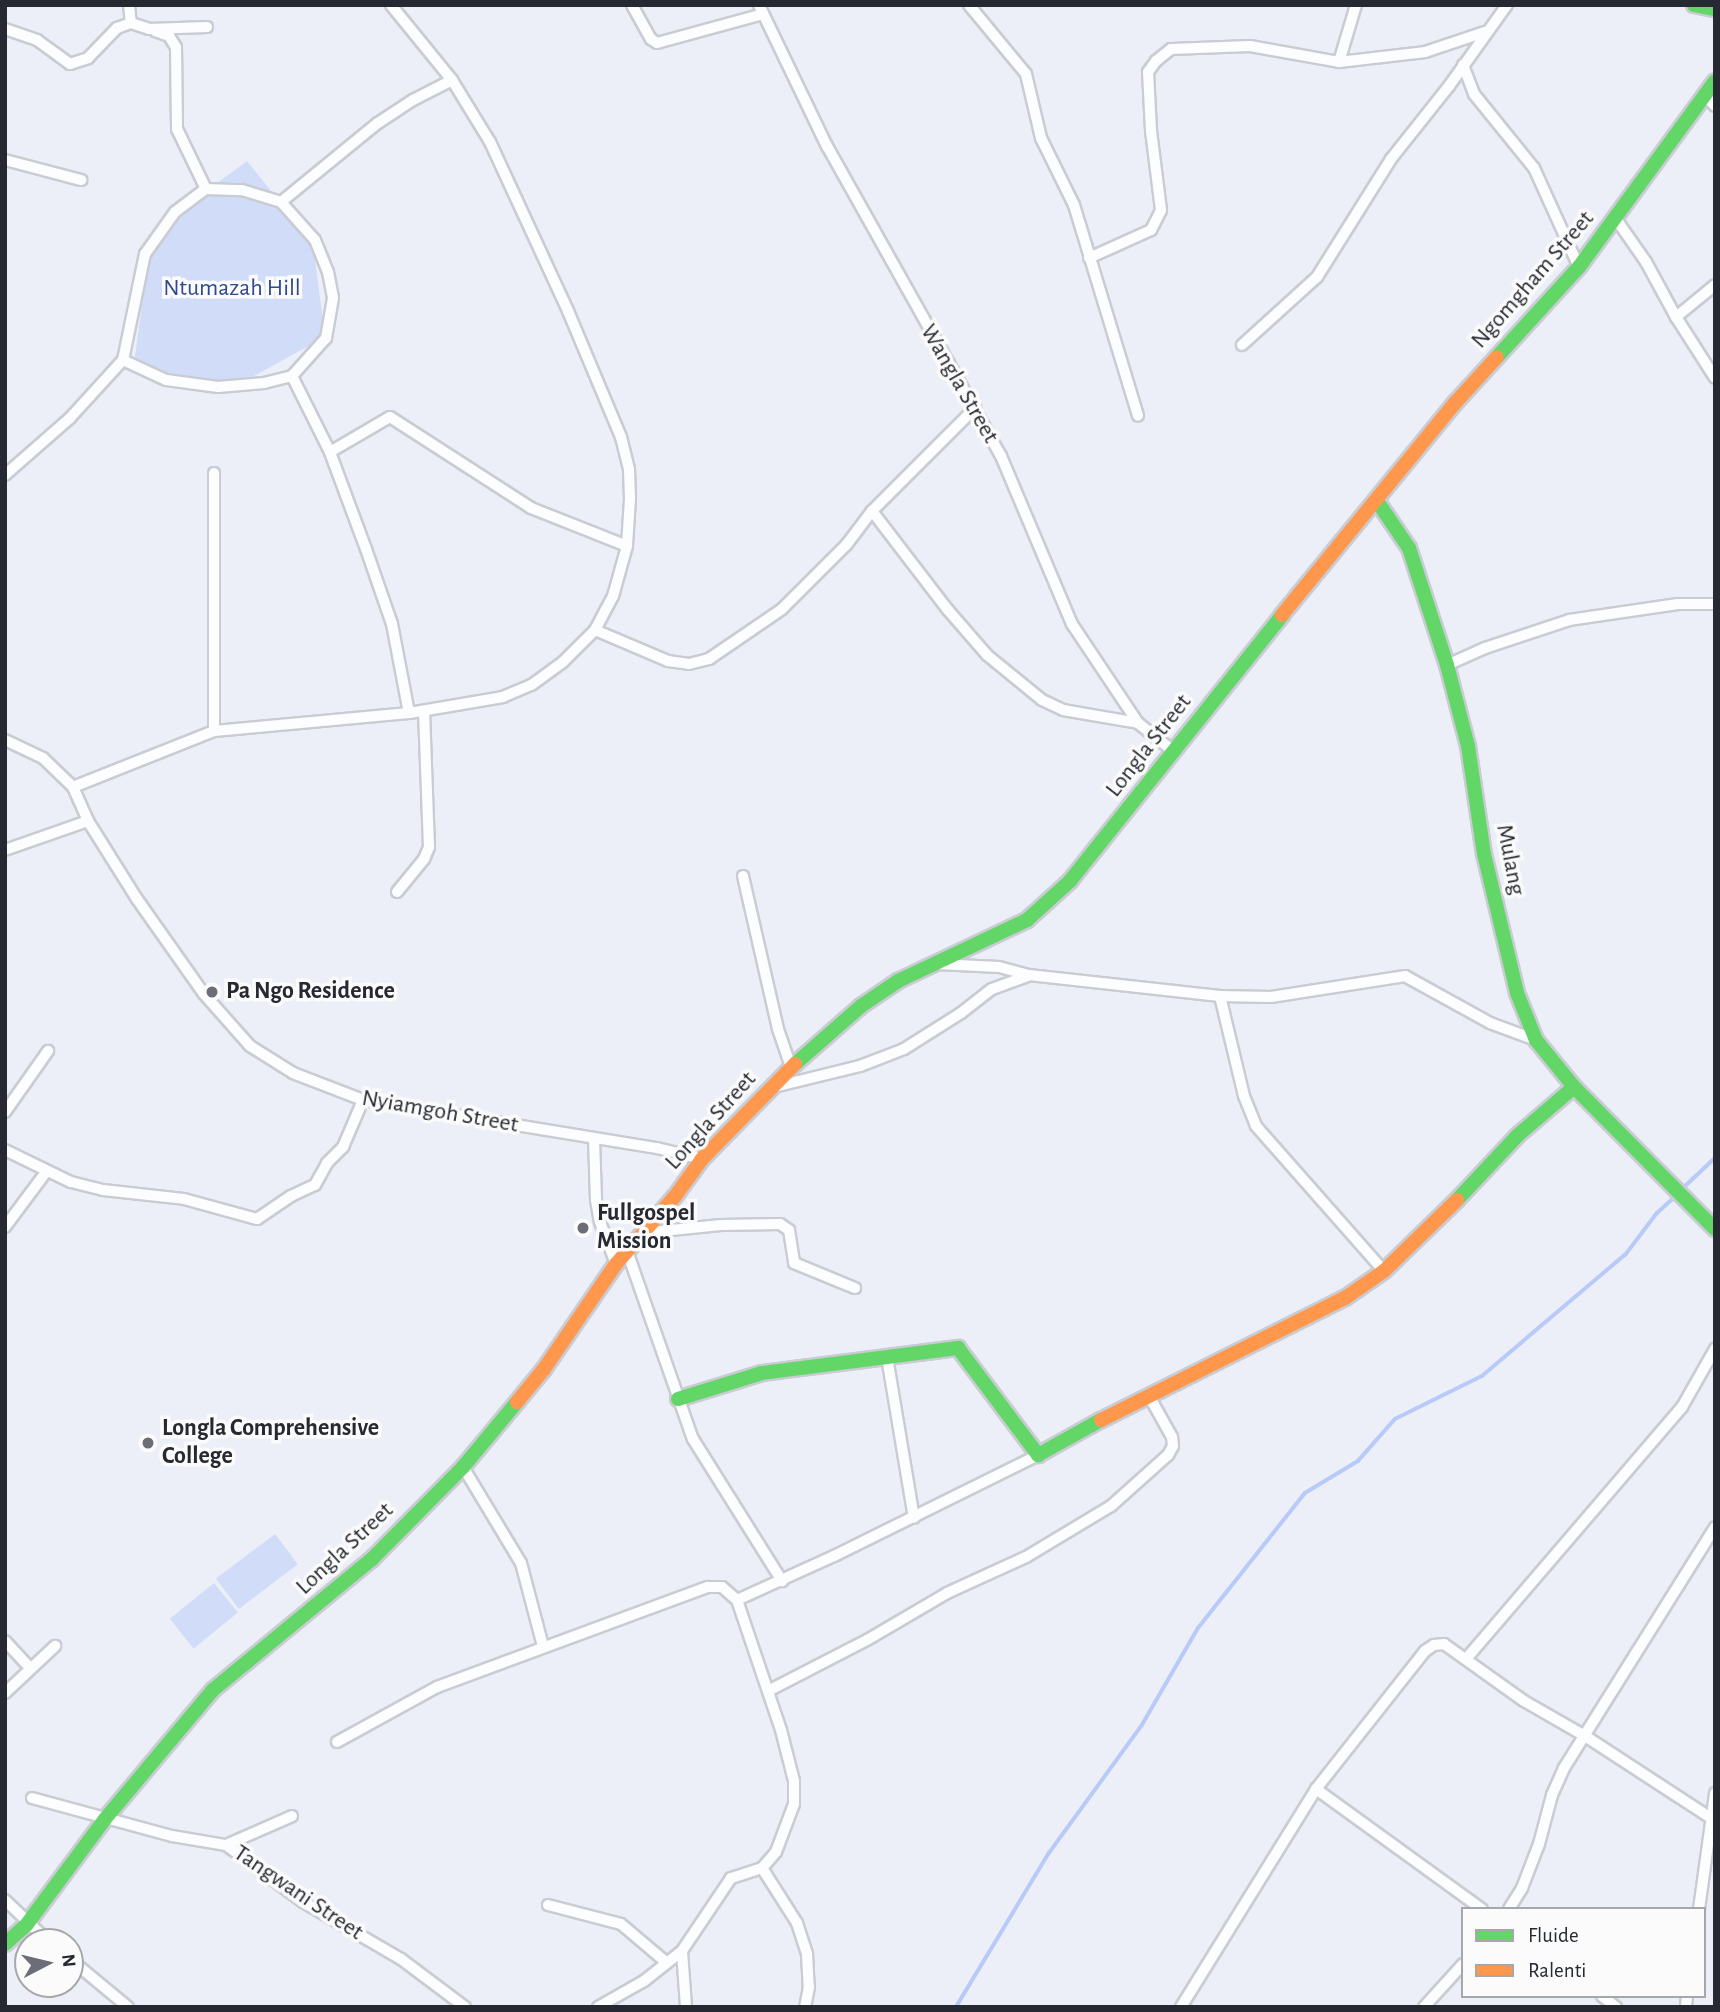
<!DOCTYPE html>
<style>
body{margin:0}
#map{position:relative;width:1720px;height:2012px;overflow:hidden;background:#eceff7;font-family:"Alegreya Sans",sans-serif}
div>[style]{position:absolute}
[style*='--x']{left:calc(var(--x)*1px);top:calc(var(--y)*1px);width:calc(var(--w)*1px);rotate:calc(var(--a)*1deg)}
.green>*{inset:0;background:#d1ddf8;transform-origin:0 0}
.stream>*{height:3.5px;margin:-1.75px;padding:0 1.75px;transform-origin:1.75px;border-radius:1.75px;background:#b8caf7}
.roads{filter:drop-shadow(2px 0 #c9ccd3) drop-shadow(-2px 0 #c9ccd3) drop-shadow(0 2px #c9ccd3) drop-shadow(0 -2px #c9ccd3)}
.street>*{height:10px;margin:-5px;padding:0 5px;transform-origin:5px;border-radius:5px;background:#fcfdfe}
.fast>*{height:14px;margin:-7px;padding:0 7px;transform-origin:7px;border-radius:7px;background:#63d668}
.slow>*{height:14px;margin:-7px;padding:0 7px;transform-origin:7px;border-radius:7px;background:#ff974d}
.dots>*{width:19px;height:19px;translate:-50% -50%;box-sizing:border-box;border:4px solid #fbfbfb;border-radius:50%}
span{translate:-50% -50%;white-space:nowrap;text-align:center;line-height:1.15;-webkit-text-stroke:7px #fbfbfb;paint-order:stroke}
.street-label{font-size:24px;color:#262931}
.park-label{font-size:24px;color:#2f488f}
.poi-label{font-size:24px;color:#262931;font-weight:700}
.left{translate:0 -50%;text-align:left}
.frame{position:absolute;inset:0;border:7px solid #262931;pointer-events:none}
.legend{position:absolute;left:1461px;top:1907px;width:245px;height:91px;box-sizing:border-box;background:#fbfbfb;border:2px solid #a6a7aa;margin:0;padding:9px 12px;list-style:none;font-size:21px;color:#262931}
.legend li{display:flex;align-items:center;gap:14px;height:35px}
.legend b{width:35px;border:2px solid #a6a7aa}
.north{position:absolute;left:14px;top:1928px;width:70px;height:70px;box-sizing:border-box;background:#fbfbfb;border:2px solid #a6a7aa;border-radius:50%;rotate:83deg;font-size:19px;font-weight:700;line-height:28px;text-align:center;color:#262931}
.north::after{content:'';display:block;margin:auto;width:24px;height:32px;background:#6b6e76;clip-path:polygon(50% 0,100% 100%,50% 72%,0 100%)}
</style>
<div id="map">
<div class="green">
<div style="clip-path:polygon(247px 161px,313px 243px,325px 337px,234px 387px,166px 378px,134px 364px,149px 252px,177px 213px)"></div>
<div style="left:275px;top:1534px;width:38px;height:74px;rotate:53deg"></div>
<div style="left:214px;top:1583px;width:38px;height:57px;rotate:51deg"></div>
</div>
<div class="stream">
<div style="--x:1682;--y:1189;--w:45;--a:-43.2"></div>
<div style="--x:956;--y:2007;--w:180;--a:-58.9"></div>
<div style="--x:1049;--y:1853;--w:158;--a:-54"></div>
<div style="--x:1142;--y:1725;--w:112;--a:-60"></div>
<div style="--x:1198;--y:1628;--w:172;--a:-51.6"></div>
<div style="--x:1305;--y:1493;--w:62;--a:-31.1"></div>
<div style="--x:1358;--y:1461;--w:56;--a:-48.6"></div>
<div style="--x:1395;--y:1419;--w:97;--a:-26.3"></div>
<div style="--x:1482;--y:1376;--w:189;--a:-40.3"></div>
<div style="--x:1626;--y:1254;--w:51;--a:-52.9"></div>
<div style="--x:1657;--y:1213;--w:27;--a:-42"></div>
</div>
<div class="roads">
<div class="street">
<div style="--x:129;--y:5;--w:18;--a:84"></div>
<div style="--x:391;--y:5;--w:97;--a:50.9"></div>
<div style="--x:452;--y:80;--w:73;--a:58.5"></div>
<div style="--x:490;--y:142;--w:186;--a:65.2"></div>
<div style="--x:568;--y:311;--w:137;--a:67.2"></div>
<div style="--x:621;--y:437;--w:34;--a:76"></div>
<div style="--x:629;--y:470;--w:29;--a:88"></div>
<div style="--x:630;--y:499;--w:47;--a:93.7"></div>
<div style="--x:627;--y:546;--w:52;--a:105.6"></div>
<div style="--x:613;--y:596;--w:38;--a:118"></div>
<div style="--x:595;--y:630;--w:45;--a:135"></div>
<div style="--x:563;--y:662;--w:39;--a:144"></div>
<div style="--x:531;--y:685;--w:30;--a:157"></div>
<div style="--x:503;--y:697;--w:95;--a:170.3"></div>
<div style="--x:632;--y:5;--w:39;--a:61"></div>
<div style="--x:651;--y:39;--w:7;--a:34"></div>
<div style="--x:657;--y:43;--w:110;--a:-15.3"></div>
<div style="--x:759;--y:5;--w:157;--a:64.3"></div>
<div style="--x:827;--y:146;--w:355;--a:60.7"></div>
<div style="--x:1001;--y:456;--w:182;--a:67.1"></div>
<div style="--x:1072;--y:624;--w:119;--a:56.3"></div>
<div style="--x:1138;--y:723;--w:43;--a:38.5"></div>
<div style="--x:969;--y:5;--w:89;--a:50.4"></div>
<div style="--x:1026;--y:74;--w:66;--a:76.8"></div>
<div style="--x:1041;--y:138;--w:75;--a:63.8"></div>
<div style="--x:1074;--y:205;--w:220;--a:73.1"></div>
<div style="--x:5;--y:29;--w:34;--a:19"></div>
<div style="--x:37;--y:40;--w:41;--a:36"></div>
<div style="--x:70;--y:64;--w:19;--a:-18"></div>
<div style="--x:88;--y:58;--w:42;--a:-46"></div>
<div style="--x:117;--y:28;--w:15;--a:-20"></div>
<div style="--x:131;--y:23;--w:19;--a:18"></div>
<div style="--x:149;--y:29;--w:58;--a:-2"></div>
<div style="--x:155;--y:31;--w:15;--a:20"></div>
<div style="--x:169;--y:36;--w:13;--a:58"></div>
<div style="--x:176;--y:47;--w:82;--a:89.3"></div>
<div style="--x:177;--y:129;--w:67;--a:64.2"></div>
<div style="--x:1339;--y:62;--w:59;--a:-73.4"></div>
<div style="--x:1463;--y:65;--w:31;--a:69"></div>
<div style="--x:1474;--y:94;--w:95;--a:51"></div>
<div style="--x:1534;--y:168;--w:109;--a:65.6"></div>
<div style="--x:1704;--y:95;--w:16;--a:45"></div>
<div style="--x:5;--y:160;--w:79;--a:14.7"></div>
<div style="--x:206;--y:189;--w:36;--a:2"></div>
<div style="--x:242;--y:190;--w:41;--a:17.1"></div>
<div style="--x:281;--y:202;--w:51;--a:48.2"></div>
<div style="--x:315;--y:240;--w:35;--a:68"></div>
<div style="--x:328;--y:272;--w:26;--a:79"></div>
<div style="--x:333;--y:298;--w:41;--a:99.9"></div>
<div style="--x:326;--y:338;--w:51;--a:131.8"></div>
<div style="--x:292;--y:376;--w:29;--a:166"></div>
<div style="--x:264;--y:383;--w:46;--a:175"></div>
<div style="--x:218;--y:387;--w:52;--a:-172.3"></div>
<div style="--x:166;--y:380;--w:47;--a:-155.1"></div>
<div style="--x:123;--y:360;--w:108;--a:-78.3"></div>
<div style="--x:145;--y:254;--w:52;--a:-54.5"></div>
<div style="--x:175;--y:212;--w:39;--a:-37"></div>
<div style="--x:281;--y:202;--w:125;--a:-39.2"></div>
<div style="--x:378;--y:123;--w:42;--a:-33.3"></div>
<div style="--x:413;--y:100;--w:44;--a:-27.1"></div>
<div style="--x:1616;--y:219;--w:52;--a:55.1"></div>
<div style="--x:1646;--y:262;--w:63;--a:61.4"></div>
<div style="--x:1676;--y:317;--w:50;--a:-39.4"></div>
<div style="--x:1089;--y:258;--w:68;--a:-24.3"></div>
<div style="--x:1151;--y:230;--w:22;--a:-63"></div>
<div style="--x:1161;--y:210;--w:80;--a:-97.2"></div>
<div style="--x:1151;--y:131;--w:59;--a:-92.9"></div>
<div style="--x:1148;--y:72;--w:14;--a:-54"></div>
<div style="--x:1156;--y:61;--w:19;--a:-39"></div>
<div style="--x:1171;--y:49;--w:79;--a:-2.2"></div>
<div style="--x:1250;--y:46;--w:90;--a:10.2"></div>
<div style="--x:1339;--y:62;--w:87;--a:-6.6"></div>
<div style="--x:1425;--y:52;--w:63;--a:-18.4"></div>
<div style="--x:1676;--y:317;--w:72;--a:57.4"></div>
<div style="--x:1242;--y:345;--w:101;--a:-42.2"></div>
<div style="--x:1317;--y:277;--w:139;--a:-57.9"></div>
<div style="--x:1391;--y:159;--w:93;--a:-51.5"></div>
<div style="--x:1449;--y:86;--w:100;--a:-54.4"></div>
<div style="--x:330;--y:452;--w:69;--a:-30.3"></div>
<div style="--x:390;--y:417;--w:168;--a:32.8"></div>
<div style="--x:531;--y:508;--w:103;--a:21.6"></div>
<div style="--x:214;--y:473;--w:258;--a:90"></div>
<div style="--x:5;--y:475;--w:86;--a:-41.2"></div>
<div style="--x:70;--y:418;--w:79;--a:-47.6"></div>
<div style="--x:872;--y:511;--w:125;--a:52.5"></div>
<div style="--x:948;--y:610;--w:60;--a:49.1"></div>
<div style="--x:987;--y:655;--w:71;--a:39.3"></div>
<div style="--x:1042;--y:700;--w:23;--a:25"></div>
<div style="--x:1063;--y:710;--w:76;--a:9.8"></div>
<div style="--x:595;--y:630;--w:79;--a:23"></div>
<div style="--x:668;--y:661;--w:21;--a:8"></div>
<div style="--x:689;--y:664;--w:21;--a:-14"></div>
<div style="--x:709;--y:659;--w:88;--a:-34.4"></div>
<div style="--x:782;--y:609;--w:92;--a:-45"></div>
<div style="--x:847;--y:544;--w:41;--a:-52.9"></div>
<div style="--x:872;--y:511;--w:146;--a:-45"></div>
<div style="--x:1447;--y:665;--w:42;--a:-24.1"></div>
<div style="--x:1485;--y:648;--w:89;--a:-18.4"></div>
<div style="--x:1569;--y:620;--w:110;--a:-8.4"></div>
<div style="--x:1678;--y:604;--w:37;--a:0"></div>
<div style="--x:5;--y:740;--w:42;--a:25.3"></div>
<div style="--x:43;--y:758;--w:42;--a:44"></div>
<div style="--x:73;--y:787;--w:37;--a:66"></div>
<div style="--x:88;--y:821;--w:92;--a:57.9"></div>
<div style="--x:137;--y:899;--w:116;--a:54.8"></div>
<div style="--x:204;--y:994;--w:69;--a:48.5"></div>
<div style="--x:250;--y:1046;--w:51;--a:32.1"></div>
<div style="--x:293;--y:1073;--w:75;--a:21.1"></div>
<div style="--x:363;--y:1100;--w:298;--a:9.3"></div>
<div style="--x:657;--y:1148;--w:46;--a:13.7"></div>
<div style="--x:73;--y:787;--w:152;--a:-21.7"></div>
<div style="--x:214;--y:731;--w:196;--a:-5.3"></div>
<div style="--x:409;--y:713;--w:91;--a:-100.8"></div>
<div style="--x:392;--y:624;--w:79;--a:-109.1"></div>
<div style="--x:366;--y:549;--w:103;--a:-110.4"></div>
<div style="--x:330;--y:452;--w:85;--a:-116.6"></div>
<div style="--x:5;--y:850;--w:88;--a:-19.3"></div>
<div style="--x:743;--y:876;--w:157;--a:77.1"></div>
<div style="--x:778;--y:1029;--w:40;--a:71.1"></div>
<div style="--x:397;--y:892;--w:43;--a:-50.7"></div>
<div style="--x:424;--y:859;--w:13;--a:-67"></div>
<div style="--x:429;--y:847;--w:136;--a:-92.1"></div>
<div style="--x:937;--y:964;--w:62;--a:2.8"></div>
<div style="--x:999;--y:967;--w:31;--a:15"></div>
<div style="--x:1029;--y:975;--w:192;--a:6.3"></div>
<div style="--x:1220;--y:996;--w:51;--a:1.1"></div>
<div style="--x:1271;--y:997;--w:136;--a:-8.9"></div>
<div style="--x:1405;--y:976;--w:97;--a:28.9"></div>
<div style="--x:1490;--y:1023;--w:49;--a:20.3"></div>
<div style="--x:1220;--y:996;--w:103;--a:76.5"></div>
<div style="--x:1244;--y:1096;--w:32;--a:68"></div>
<div style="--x:1256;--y:1126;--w:193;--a:48.6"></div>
<div style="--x:770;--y:1088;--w:93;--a:-13.7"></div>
<div style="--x:860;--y:1066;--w:47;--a:-21.1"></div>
<div style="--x:904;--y:1049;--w:67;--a:-32.3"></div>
<div style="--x:961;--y:1013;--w:39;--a:-38"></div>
<div style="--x:992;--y:989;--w:38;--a:-20"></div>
<div style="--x:5;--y:1112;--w:75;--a:-54.8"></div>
<div style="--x:594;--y:1139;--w:61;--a:88.1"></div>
<div style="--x:596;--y:1200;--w:22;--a:80"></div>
<div style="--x:600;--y:1222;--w:45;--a:69.1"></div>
<div style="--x:5;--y:1150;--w:73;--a:25.9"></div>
<div style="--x:71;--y:1182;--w:33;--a:14"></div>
<div style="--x:103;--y:1190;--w:81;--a:6.3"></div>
<div style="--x:184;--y:1199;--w:76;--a:15.3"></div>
<div style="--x:257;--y:1219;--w:41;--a:-34.1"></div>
<div style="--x:291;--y:1196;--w:26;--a:-25"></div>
<div style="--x:315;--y:1185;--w:25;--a:-61"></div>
<div style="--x:327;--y:1163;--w:23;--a:-45"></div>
<div style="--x:343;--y:1147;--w:51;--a:-66.9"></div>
<div style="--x:5;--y:1227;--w:69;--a:-53.3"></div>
<div style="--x:642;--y:1233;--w:79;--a:-5.8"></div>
<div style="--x:721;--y:1225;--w:59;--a:-1"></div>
<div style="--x:780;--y:1224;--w:11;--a:34"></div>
<div style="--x:789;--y:1230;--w:33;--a:81"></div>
<div style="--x:794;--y:1263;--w:66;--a:22.3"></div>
<div style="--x:627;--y:1251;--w:199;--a:70.7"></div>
<div style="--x:693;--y:1439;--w:168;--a:57.9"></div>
<div style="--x:887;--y:1357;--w:163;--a:80.5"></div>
<div style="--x:463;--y:1467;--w:112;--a:58.9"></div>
<div style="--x:521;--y:1563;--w:86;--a:75.2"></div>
<div style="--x:737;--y:1600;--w:107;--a:-24.4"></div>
<div style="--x:834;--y:1556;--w:228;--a:-26.3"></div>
<div style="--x:5;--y:1641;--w:37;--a:47"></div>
<div style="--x:1466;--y:1659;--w:332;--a:-49.4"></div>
<div style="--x:1682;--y:1407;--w:67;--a:-60.4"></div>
<div style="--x:768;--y:1691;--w:111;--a:-27.3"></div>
<div style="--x:867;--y:1640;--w:93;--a:-30.4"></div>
<div style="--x:947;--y:1593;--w:87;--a:-24.5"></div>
<div style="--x:1026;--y:1557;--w:99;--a:-31"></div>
<div style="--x:1111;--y:1506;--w:76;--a:-41.8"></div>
<div style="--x:1168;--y:1455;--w:10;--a:-61"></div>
<div style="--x:1173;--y:1446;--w:9;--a:-96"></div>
<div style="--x:1172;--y:1437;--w:47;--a:-119.3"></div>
<div style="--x:5;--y:1693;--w:69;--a:-43.2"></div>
<div style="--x:337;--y:1742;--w:114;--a:-28.8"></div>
<div style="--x:437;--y:1687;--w:289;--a:-20.3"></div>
<div style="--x:708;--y:1587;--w:14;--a:0"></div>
<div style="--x:722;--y:1587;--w:20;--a:41"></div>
<div style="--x:737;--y:1600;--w:137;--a:71.3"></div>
<div style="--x:781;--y:1730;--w:53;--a:75.7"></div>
<div style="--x:794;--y:1781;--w:23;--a:90"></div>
<div style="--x:794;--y:1804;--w:51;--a:110.6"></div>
<div style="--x:776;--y:1852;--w:21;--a:131"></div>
<div style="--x:762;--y:1868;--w:33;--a:162"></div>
<div style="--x:731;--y:1878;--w:88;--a:123.9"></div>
<div style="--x:1316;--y:1789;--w:205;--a:35.9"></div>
<div style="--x:32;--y:1798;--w:145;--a:15.2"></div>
<div style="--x:172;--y:1836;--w:55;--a:9.5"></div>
<div style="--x:226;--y:1845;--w:96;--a:36.5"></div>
<div style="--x:303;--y:1902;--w:113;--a:30.2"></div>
<div style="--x:401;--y:1959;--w:80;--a:36.9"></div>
<div style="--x:226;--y:1845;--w:72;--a:-23.7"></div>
<div style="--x:762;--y:1868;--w:65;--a:57.5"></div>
<div style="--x:797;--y:1923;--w:33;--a:72"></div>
<div style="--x:807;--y:1954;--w:33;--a:87"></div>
<div style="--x:809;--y:1987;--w:20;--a:101"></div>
<div style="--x:5;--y:1900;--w:61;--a:43.7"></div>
<div style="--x:548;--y:1905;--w:75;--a:14.6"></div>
<div style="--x:621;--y:1924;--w:60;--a:40.3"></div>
<div style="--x:1509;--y:1909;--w:25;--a:-58"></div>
<div style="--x:1522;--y:1888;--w:47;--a:-68.9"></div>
<div style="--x:1539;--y:1844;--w:51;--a:-75.1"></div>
<div style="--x:1552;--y:1795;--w:30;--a:-66"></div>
<div style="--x:1564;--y:1768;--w:284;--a:-57.9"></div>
<div style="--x:1699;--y:1909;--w:117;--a:-82.1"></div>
<div style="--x:70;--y:1959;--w:75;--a:39.6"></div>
<div style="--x:1602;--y:1996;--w:18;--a:38"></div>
<div style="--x:598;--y:2007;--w:53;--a:-29.5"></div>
<div style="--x:644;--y:1981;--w:48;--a:-38.3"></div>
<div style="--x:682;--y:1951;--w:56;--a:85.9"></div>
<div style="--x:1181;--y:2007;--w:256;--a:-58.2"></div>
<div style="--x:1316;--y:1789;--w:176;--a:-51.7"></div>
<div style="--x:1425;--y:1651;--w:11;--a:-34"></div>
<div style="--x:1434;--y:1645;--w:10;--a:-6"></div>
<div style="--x:1444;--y:1644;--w:98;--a:35.5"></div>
<div style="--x:1524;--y:1701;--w:70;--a:29.8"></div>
<div style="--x:1585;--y:1736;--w:150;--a:33.1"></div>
<div style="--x:1424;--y:2007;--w:58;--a:-47.8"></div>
<div style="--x:1686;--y:2007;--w:11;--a:-85"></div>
</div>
<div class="fast">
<div style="--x:1694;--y:5;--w:21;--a:11"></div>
<div style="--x:1497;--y:357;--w:122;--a:-47.7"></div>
<div style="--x:1579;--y:267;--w:230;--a:-53.8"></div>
<div style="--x:1377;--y:501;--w:57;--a:55.8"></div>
<div style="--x:1409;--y:548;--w:123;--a:72"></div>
<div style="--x:1447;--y:665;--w:84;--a:75.5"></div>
<div style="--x:1468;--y:746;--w:109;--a:81.6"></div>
<div style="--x:1484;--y:854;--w:143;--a:76.6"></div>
<div style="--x:1517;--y:993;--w:51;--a:68"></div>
<div style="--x:1536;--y:1040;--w:60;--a:51"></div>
<div style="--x:1574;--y:1087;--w:200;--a:45.2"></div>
<div style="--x:795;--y:1064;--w:88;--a:-41.3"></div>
<div style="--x:861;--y:1006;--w:45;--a:-34"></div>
<div style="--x:898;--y:981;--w:143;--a:-25.3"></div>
<div style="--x:1027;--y:920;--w:58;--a:-42.2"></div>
<div style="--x:1070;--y:881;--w:340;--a:-51.4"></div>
<div style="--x:1457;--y:1200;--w:88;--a:-46.8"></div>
<div style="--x:1517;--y:1136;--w:75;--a:-40.7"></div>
<div style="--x:678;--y:1399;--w:88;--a:-17.2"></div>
<div style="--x:762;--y:1373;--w:198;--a:-7.3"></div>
<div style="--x:958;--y:1348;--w:134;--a:53.2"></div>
<div style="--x:1038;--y:1455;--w:72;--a:-29.1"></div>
<div style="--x:5;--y:1944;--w:30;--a:-42"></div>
<div style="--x:27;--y:1924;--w:131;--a:-53.4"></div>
<div style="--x:105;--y:1819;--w:168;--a:-50.1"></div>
<div style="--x:213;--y:1690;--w:206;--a:-39.5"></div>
<div style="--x:372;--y:1559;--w:129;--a:-45.3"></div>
<div style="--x:463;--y:1467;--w:85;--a:-50.3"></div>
</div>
<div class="slow">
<div style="--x:1282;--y:615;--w:274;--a:-50.8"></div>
<div style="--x:1455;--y:403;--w:62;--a:-47.6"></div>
<div style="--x:517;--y:1402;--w:43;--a:-50.7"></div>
<div style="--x:544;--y:1369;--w:127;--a:-55.6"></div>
<div style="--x:616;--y:1264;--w:91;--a:-49"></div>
<div style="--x:676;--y:1195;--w:44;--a:-54.2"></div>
<div style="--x:702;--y:1159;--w:133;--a:-45.6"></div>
<div style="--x:1101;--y:1420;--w:273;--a:-26.6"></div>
<div style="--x:1345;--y:1298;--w:47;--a:-34.7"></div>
<div style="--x:1384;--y:1271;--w:102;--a:-44.2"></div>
</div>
</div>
<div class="dots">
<div style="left:212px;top:992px;background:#6b6e76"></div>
<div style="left:583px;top:1228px;background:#6b6e76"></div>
<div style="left:148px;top:1443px;background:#6b6e76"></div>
</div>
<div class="street-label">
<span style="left:1533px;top:280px;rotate:-49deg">Ngomgham Street</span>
<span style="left:959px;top:384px;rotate:60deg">Wangla Street</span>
<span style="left:1149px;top:746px;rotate:-52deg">Longla Street</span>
<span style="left:1510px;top:860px;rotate:79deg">Mulang</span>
<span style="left:440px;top:1112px;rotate:10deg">Nyiamgoh Street</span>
<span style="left:711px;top:1121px;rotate:-48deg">Longla Street</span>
<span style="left:345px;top:1549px;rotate:-43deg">Longla Street</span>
<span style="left:298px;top:1893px;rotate:34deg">Tangwani Street</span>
</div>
<div class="park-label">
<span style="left:232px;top:289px">Ntumazah Hill</span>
</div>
<div class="poi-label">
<span class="left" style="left:226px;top:992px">Pa Ngo Residence</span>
<span class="left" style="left:597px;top:1228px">Fullgospel<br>Mission</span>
<span class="left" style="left:162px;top:1443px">Longla Comprehensive<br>College</span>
</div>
<div class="frame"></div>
<ul class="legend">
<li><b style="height:9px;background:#63d668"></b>Fluide</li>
<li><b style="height:9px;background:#ff974d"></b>Ralenti</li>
</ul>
<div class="north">N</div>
</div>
